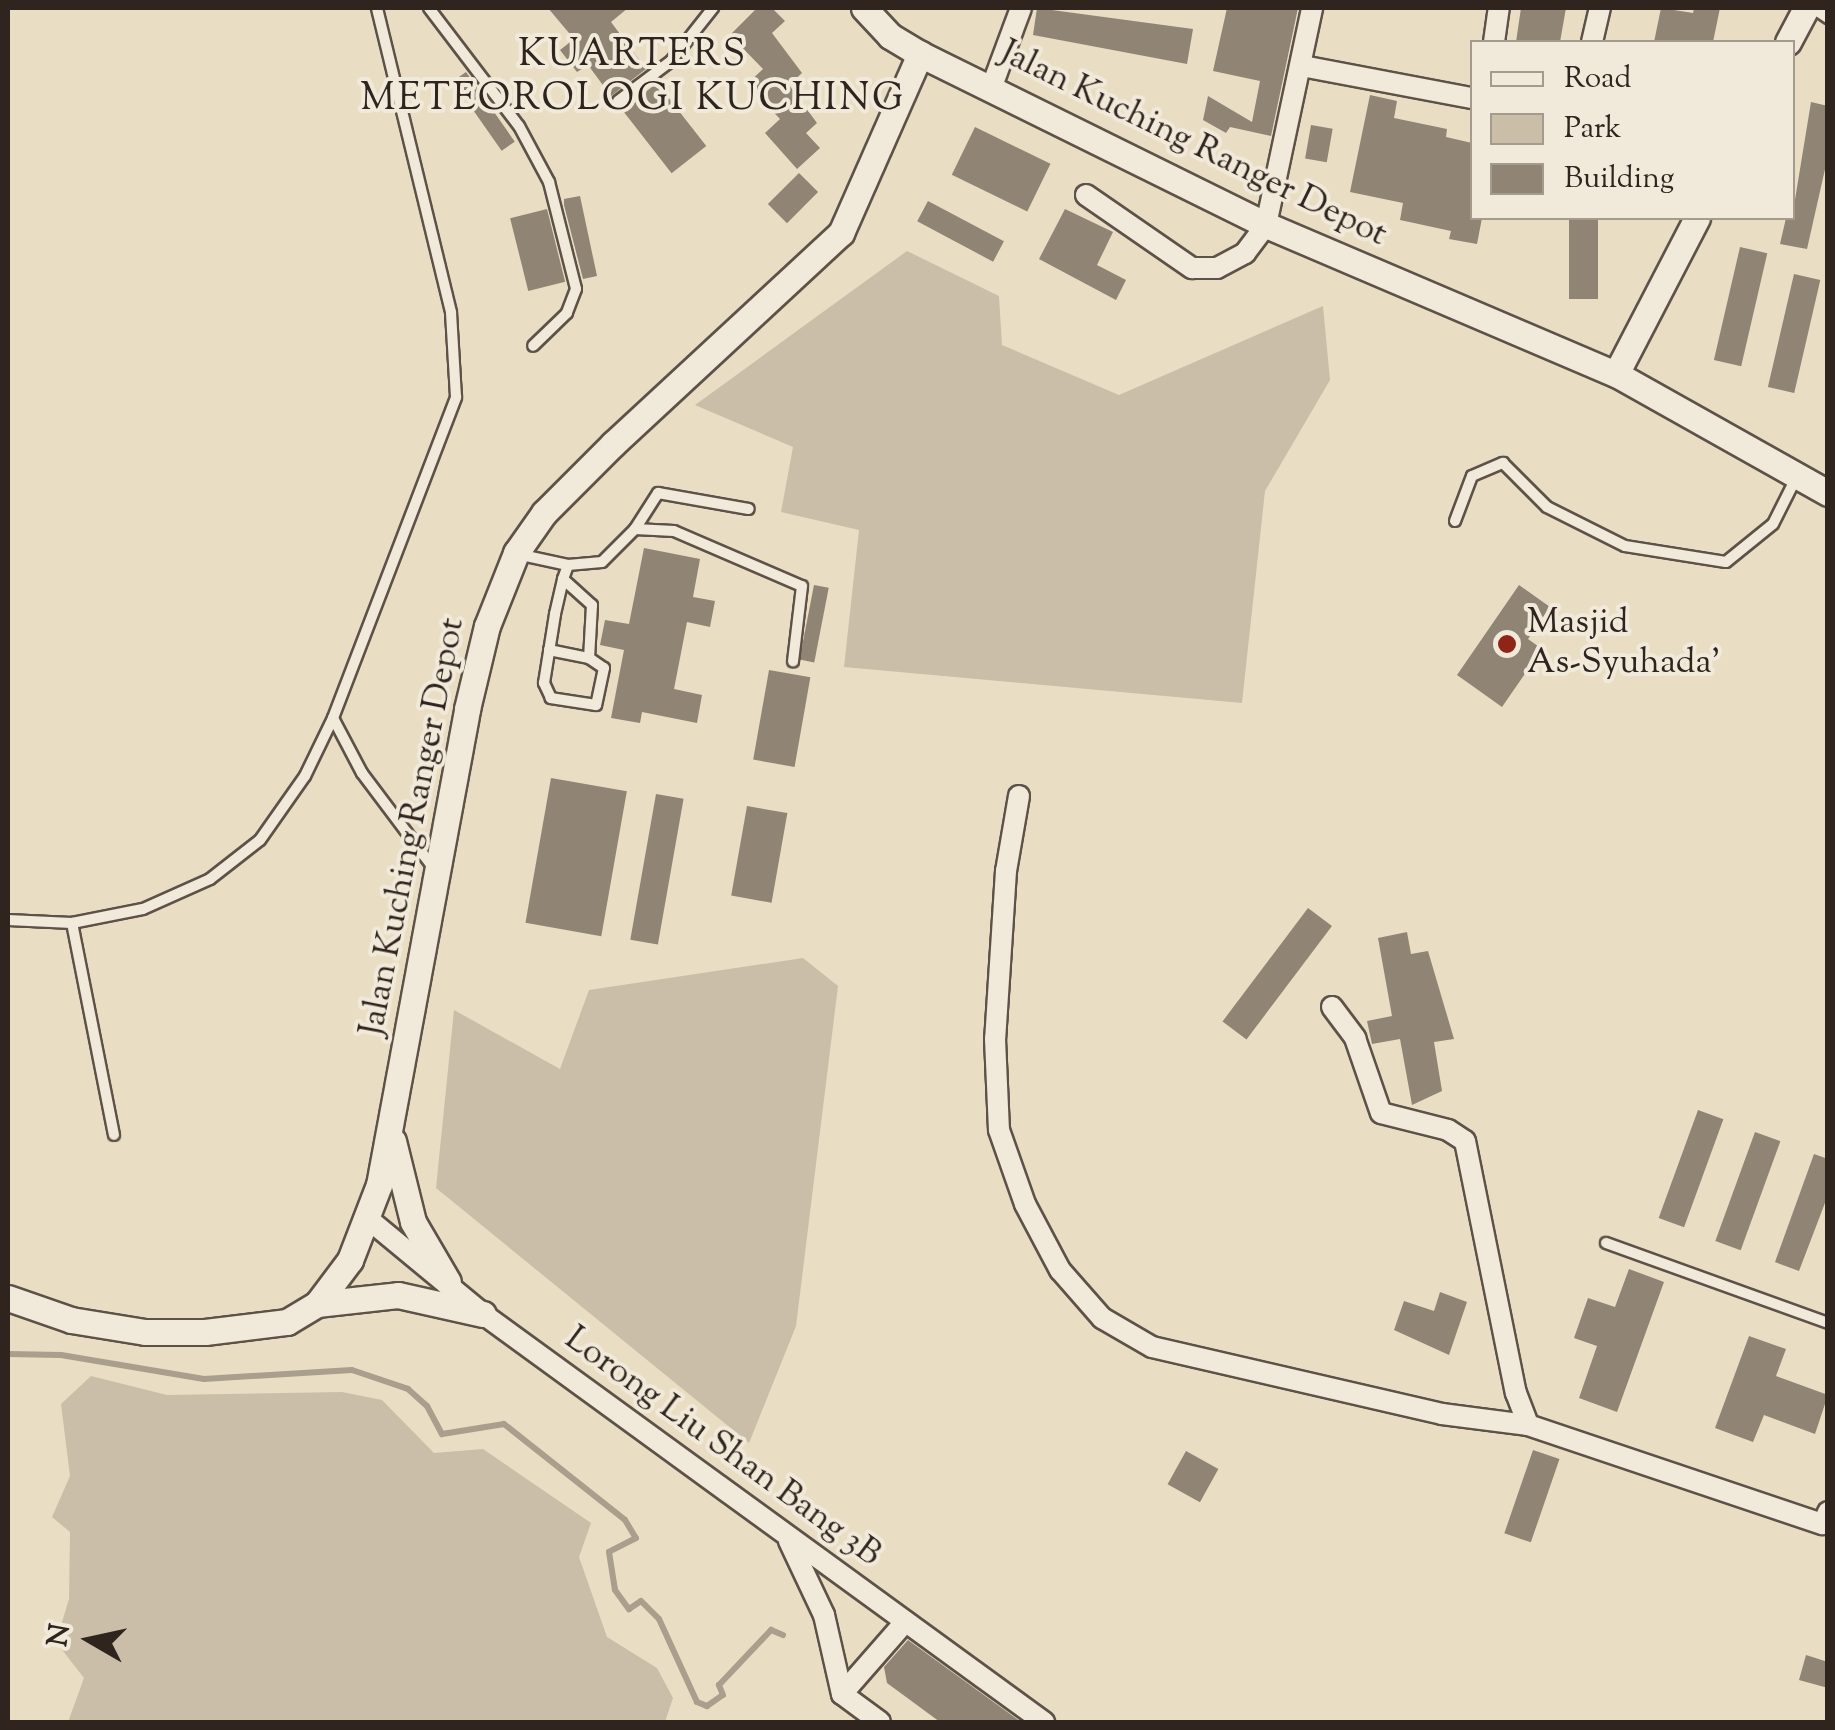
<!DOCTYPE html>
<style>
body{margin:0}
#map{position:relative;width:1835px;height:1730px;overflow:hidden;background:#e9ddc4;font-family:"Sorts Mill Goudy",serif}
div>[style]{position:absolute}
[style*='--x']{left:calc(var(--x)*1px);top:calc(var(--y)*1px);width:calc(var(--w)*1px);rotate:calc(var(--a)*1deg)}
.green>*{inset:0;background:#cabea8}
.stream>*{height:6px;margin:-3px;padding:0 3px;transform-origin:3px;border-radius:3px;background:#aa9e8c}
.building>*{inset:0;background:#908474;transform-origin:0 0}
.roads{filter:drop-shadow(2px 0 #5e5248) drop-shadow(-2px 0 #5e5248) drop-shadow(0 2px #5e5248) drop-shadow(0 -2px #5e5248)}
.service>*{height:10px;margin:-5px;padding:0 5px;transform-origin:5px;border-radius:5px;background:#f1e9d9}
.minor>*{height:20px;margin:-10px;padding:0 10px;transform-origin:10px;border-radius:10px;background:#f1e9d9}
.tertiary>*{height:25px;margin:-12.5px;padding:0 12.5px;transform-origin:12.5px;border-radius:12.5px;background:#f1e9d9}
.dots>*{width:28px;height:28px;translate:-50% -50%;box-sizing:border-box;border:5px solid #f1e9d9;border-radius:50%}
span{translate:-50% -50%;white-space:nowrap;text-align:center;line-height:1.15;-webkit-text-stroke:8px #f1e9d9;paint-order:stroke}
.street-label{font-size:35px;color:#30241e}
.poi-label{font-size:35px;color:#30241e}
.left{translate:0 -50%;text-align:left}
.neighbourhood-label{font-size:38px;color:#30241e;letter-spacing:2.5px}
.frame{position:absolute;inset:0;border:10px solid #30241e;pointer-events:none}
.legend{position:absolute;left:1470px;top:40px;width:325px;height:180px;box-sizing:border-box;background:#f1e9d9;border:2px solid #a49a8e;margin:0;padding:12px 18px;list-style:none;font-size:30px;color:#30241e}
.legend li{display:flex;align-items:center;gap:20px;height:50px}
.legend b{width:50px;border:2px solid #a49a8e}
.north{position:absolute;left:40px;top:1590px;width:100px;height:100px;-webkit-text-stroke:8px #f1e9d9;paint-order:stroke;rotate:279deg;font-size:28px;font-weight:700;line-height:40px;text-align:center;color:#30241e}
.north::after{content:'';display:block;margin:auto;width:35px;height:45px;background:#30241e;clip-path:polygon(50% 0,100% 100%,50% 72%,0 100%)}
</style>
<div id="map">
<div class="green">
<div style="clip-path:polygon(907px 251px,999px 296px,1002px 345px,1119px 395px,1323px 306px,1330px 380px,1265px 491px,1242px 703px,844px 667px,859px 530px,781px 512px,793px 447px,695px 405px)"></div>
<div style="clip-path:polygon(803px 958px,838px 986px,796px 1326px,749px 1443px,436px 1188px,454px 1010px,560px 1069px,589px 990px)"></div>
<div style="clip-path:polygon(91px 1376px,167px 1395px,342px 1392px,382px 1400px,434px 1453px,483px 1449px,591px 1523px,579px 1557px,607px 1637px,657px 1668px,673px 1698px,665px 1722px,68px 1722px,84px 1678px,56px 1642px,69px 1599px,70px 1532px,52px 1517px,70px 1476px,61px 1404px)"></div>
</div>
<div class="stream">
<div style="--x:8;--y:1354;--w:53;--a:1.1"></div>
<div style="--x:61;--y:1355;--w:145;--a:9.5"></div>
<div style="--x:204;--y:1379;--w:148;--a:-3.5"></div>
<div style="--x:352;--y:1370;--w:59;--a:18.7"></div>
<div style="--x:408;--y:1389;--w:25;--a:42"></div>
<div style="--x:427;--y:1406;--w:32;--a:62"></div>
<div style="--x:442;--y:1434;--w:63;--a:-9.2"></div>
<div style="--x:504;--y:1424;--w:154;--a:38.4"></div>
<div style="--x:625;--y:1520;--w:21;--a:59"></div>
<div style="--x:636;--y:1538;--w:30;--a:153"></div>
<div style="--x:609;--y:1552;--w:38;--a:81"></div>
<div style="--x:615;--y:1590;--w:24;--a:54"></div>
<div style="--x:629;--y:1609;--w:14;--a:-34"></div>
<div style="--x:641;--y:1601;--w:25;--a:45"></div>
<div style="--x:659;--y:1619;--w:91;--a:65.4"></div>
<div style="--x:697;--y:1702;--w:11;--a:22"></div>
<div style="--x:707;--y:1706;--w:19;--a:-35"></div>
<div style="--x:723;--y:1695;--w:11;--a:-112"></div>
<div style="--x:719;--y:1685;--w:76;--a:-46.6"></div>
<div style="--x:771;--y:1630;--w:13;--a:23"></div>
</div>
<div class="building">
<div style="clip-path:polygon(548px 8px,628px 8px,611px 22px,646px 69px,611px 96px,588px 65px,577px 72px,560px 50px,574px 39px)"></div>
<div style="clip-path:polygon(757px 8px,772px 8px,785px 21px,772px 33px,802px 73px,789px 85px,817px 123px,806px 133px,820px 148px,797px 169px,765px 133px,780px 119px,747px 84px,763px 69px,730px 35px)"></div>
<div style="clip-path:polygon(1037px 8px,1193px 29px,1187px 64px,1033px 35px)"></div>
<div style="clip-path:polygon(1227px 8px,1298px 8px,1271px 136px,1230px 127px,1226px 133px,1203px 120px,1208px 96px,1252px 122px,1260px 81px,1213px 71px)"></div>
<div style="clip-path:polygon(1521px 8px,1566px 8px,1560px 42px,1516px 42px)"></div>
<div style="clip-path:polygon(1661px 8px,1693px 13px,1694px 8px,1720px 8px,1713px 42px,1654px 42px)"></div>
<div style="left:466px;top:72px;width:85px;height:16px;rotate:55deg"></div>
<div style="left:657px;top:83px;width:80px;height:44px;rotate:52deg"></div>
<div style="clip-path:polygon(1370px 95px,1397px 101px,1394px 118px,1447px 129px,1446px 137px,1472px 143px,1472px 218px,1482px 218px,1477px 244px,1449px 239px,1451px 231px,1400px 220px,1403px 203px,1350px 192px)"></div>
<div style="clip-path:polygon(1811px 102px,1828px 106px,1828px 156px,1807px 249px,1780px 244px,1786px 218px,1792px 218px)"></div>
<div style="left:1311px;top:125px;width:22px;height:34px;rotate:10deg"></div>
<div style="left:975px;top:127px;width:84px;height:53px;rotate:26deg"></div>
<div style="left:799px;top:173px;width:27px;height:44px;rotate:45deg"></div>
<div style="clip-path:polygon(580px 196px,597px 276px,583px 279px,564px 205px,564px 199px)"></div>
<div style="left:928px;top:201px;width:86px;height:23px;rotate:28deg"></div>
<div style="left:547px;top:209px;width:75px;height:38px;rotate:76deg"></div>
<div style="clip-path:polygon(1065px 209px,1113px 232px,1097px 265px,1126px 280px,1116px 300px,1039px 259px)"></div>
<div style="left:1569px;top:218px;width:29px;height:81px"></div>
<div style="left:1740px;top:247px;width:28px;height:116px;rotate:13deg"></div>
<div style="left:1794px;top:274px;width:27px;height:116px;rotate:13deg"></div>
<div style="clip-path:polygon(644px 548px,700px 559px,693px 597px,715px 601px,710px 627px,687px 622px,674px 689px,702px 695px,697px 723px,642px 712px,640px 723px,611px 718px,624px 650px,600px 645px,605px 620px,629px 624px)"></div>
<div style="left:814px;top:585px;width:15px;height:76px;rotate:11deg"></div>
<div style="clip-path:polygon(1519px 585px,1550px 607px,1528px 639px,1542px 649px,1502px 707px,1457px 675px)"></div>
<div style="left:769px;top:670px;width:42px;height:91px;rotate:10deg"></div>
<div style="left:551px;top:778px;width:77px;height:147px;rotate:10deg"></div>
<div style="left:656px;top:794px;width:28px;height:148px;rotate:10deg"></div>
<div style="left:747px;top:806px;width:41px;height:91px;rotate:10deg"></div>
<div style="left:1308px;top:908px;width:30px;height:142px;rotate:37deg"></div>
<div style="clip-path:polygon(1407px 932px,1411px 954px,1428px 951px,1454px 1039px,1434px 1042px,1442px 1091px,1412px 1105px,1400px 1039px,1372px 1044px,1367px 1021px,1392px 1016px,1378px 938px)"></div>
<div style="left:1698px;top:1110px;width:27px;height:115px;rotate:20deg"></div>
<div style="left:1755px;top:1132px;width:27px;height:116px;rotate:20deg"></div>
<div style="clip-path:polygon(1814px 1154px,1828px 1159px,1828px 1195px,1799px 1271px,1775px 1262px)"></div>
<div style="clip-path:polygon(1629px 1269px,1664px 1282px,1617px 1412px,1579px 1398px,1597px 1346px,1574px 1338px,1588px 1298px,1615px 1307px)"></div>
<div style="clip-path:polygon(1440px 1292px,1467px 1302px,1449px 1355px,1394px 1330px,1404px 1301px,1434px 1311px)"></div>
<div style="clip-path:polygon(1749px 1336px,1786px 1349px,1776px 1376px,1828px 1395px,1815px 1434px,1764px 1415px,1753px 1442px,1715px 1428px)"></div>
<div style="left:1533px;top:1450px;width:28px;height:88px;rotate:19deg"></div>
<div style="left:1186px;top:1451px;width:37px;height:38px;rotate:29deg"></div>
<div style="clip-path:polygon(908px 1640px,1021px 1722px,940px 1722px,887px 1683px,884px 1667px)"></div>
<div style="clip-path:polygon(1806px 1655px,1828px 1662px,1828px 1688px,1799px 1680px)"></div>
</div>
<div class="roads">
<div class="service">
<div style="--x:429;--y:8;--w:148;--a:52.7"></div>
<div style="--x:519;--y:126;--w:64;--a:61.8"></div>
<div style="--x:549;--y:182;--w:110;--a:75.8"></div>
<div style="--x:576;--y:289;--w:26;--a:111"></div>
<div style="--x:567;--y:313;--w:47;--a:135.9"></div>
<div style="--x:1813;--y:8;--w:18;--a:34"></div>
<div style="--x:618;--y:101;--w:66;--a:-37"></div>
<div style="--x:671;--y:61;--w:68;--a:-51.6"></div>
<div style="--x:1455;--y:521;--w:48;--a:-69.3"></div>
<div style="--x:1472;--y:476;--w:34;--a:-23"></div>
<div style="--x:1503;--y:463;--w:62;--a:45"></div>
<div style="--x:1547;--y:507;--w:87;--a:26.6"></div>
<div style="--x:1625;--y:546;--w:102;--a:9"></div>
<div style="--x:1726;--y:562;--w:60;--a:-39"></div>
<div style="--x:1773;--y:524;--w:54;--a:-63.4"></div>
<div style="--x:635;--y:529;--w:43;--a:-57.4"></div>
<div style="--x:658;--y:493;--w:92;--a:10"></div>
<div style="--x:517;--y:554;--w:52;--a:12.2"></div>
<div style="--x:568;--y:565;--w:34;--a:-5"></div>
<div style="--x:602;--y:562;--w:47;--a:-45"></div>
<div style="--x:635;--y:529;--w:39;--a:3"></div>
<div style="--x:674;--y:531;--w:139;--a:23.3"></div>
<div style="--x:802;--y:586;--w:76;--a:96.8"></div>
<div style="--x:563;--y:579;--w:39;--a:42"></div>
<div style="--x:592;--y:605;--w:53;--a:93.2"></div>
<div style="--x:589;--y:658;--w:18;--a:34"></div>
<div style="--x:604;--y:668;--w:38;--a:102"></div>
<div style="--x:596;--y:705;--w:46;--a:-171.2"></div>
<div style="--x:551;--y:698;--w:17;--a:-115"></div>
<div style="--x:544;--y:683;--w:70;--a:-80.9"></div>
<div style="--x:555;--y:614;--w:36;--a:-77"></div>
<div style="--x:563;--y:579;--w:15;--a:-70"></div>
<div style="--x:549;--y:650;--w:41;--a:11.3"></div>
<div style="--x:333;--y:718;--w:62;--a:62.2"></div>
<div style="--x:362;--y:773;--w:121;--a:53"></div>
<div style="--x:8;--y:920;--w:64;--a:2.7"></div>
<div style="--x:72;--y:923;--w:72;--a:-11.2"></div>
<div style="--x:143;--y:909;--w:73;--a:-24.1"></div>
<div style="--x:210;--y:879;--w:63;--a:-38"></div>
<div style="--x:260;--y:840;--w:78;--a:-54.9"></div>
<div style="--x:305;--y:776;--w:64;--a:-64.2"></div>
<div style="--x:333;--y:718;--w:344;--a:-69"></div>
<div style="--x:456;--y:397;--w:85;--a:-93.4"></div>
<div style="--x:451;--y:312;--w:313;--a:-103.7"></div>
<div style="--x:72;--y:923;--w:216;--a:78.8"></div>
<div style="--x:1606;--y:1243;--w:236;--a:19.8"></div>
</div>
<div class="minor">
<div style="--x:1494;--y:42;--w:34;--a:-82"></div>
<div style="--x:1592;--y:42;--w:35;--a:-77"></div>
<div style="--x:1302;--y:66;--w:173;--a:10.7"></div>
<div style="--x:992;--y:86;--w:83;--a:-69.6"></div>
<div style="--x:1086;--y:195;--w:129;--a:34.6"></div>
<div style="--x:1192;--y:268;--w:25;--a:0"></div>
<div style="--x:1217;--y:268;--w:32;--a:-28"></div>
<div style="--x:1245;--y:253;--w:35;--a:-53"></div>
<div style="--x:1266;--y:225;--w:222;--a:-78"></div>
<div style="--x:1019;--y:796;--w:76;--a:99.8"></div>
<div style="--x:1006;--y:871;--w:168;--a:93.7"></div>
<div style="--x:995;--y:1039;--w:91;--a:87.5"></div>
<div style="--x:999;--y:1130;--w:78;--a:70.6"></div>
<div style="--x:1025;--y:1204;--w:75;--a:62.1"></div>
<div style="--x:1060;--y:1270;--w:64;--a:48.8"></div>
<div style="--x:1102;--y:1318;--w:58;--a:30.1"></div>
<div style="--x:1152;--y:1347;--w:298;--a:13"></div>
<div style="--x:1442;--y:1414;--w:87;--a:7.3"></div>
<div style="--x:1332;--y:1007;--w:39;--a:53"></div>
<div style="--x:1355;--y:1038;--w:79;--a:70.9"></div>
<div style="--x:1381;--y:1113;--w:69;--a:14.2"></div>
<div style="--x:1448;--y:1130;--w:20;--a:33"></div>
<div style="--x:1465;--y:1141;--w:257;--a:78.6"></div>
<div style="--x:1516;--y:1393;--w:34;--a:69"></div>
<div style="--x:1528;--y:1425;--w:311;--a:18.6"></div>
<div style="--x:1823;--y:1524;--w:13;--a:-67"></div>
<div style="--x:367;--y:1218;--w:151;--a:39.6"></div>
<div style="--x:483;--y:1314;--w:694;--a:36.03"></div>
<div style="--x:789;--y:1541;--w:82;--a:64.7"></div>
<div style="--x:824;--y:1615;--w:81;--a:77.2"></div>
<div style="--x:842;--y:1694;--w:47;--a:36.4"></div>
<div style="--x:842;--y:1694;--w:96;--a:-48.8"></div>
</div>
<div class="tertiary">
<div style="--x:864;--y:8;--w:38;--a:47"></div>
<div style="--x:890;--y:36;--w:35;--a:31"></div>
<div style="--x:920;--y:54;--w:386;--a:26.3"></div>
<div style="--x:1266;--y:225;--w:380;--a:23.1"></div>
<div style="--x:1616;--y:374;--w:243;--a:29.3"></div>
<div style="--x:1788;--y:42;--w:38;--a:-62"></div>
<div style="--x:1616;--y:374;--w:176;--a:-62.6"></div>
<div style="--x:393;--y:1141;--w:83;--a:76.1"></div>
<div style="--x:413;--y:1222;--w:69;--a:59.7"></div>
<div style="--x:8;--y:1298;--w:67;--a:19.2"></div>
<div style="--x:71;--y:1320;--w:75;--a:9.2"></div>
<div style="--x:145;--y:1332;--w:60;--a:0"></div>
<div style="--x:205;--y:1332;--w:83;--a:-7"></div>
<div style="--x:287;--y:1322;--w:35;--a:-31"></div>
<div style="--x:317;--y:1304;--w:55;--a:-53.1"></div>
<div style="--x:350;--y:1260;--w:80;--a:-68.9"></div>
<div style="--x:379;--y:1185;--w:484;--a:-79.5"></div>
<div style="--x:467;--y:709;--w:85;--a:-76.5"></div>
<div style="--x:487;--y:626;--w:79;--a:-68.3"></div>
<div style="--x:516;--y:553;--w:49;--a:-55"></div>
<div style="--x:544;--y:513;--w:98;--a:-45"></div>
<div style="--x:613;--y:444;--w:311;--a:-42.8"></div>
<div style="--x:841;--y:233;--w:196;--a:-66.2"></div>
<div style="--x:317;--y:1304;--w:81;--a:-6.3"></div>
<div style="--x:398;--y:1295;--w:87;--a:12.6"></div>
</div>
</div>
<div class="dots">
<div style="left:1507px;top:644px;background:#8f2418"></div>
</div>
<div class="street-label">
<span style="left:1193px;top:145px;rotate:26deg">Jalan Kuching Ranger Depot</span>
<span style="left:414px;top:827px;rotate:-79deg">Jalan Kuching Ranger Depot</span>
<span style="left:722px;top:1448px;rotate:36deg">Lorong Liu Shan Bang 3B</span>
</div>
<div class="poi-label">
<span class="left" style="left:1527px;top:644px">Masjid<br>As-Syuhada'</span>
</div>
<div class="neighbourhood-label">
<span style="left:633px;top:79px">KUARTERS<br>METEOROLOGI KUCHING</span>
</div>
<div class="frame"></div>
<ul class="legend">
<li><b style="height:12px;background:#f1e9d9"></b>Road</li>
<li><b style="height:28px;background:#cabea8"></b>Park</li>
<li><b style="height:28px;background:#908474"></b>Building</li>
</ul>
<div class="north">N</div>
</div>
